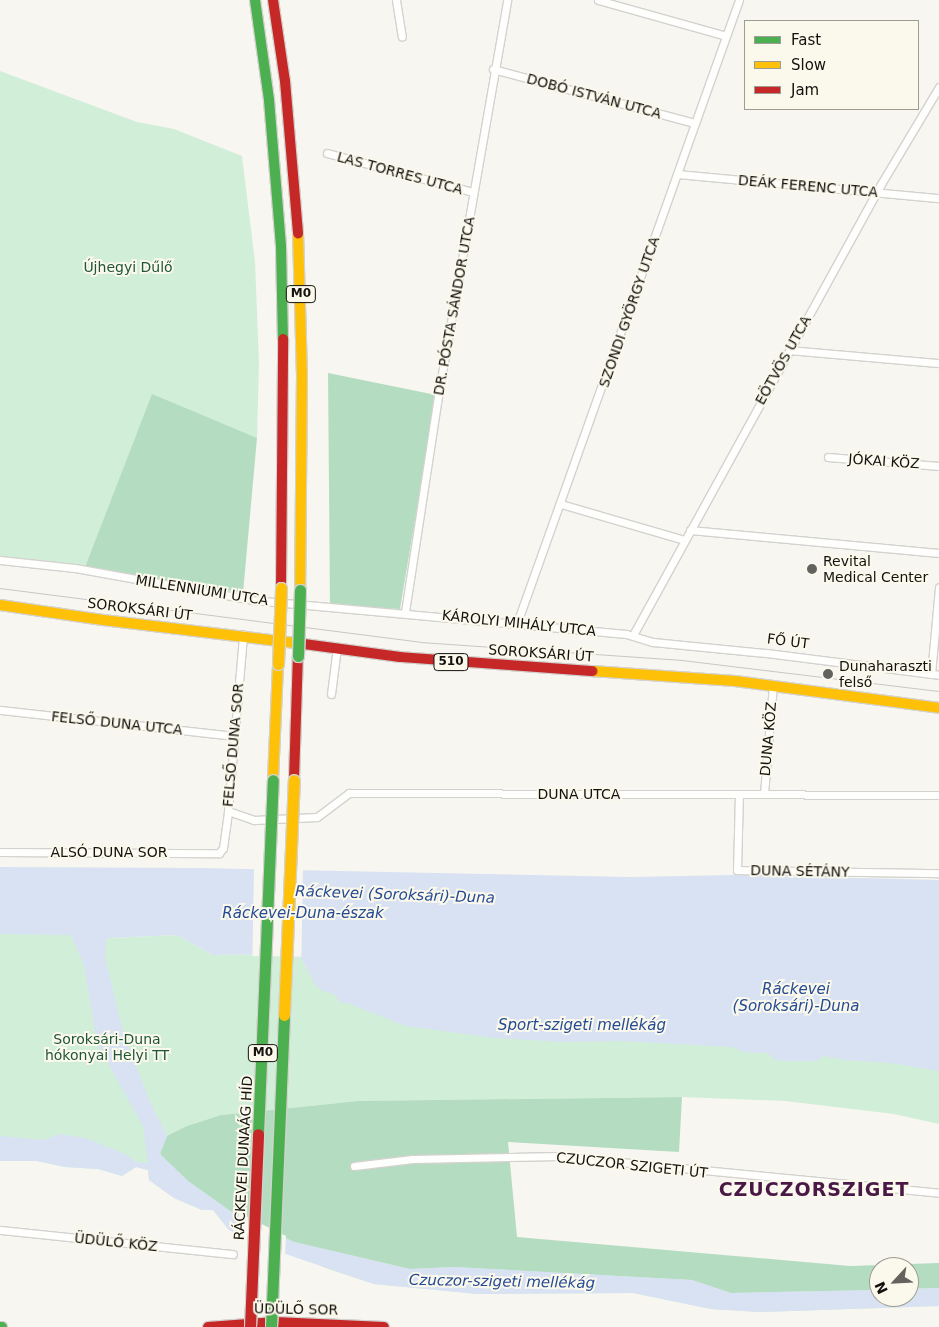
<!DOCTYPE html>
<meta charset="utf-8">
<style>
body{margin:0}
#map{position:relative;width:939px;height:1327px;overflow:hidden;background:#f8f6f0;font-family:"DejaVu Sans",sans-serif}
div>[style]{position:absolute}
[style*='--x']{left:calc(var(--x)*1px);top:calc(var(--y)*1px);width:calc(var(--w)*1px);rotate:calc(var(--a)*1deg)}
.green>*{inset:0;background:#d1eed9}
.forest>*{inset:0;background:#b4dcc1}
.water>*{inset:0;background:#d8e2f2}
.pier>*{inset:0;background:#f8f6f0;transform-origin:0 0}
.roads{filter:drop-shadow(1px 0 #d4d2ce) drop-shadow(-1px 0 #d4d2ce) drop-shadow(0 1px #d4d2ce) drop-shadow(0 -1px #d4d2ce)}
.street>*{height:7px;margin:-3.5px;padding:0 3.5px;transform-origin:3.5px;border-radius:3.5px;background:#fefefd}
.fast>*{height:10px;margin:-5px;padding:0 5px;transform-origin:5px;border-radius:5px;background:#4caf50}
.slow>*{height:10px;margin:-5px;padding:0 5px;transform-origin:5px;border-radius:5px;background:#ffc107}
.jam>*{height:10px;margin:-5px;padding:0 5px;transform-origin:5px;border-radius:5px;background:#c62828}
.tram>*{height:1px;margin:-0.5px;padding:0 0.5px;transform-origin:0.5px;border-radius:0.5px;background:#c8c7c6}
.bridges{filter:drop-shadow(1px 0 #d4d2ce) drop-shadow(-1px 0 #d4d2ce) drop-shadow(0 1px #d4d2ce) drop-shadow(0 -1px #d4d2ce)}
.fast-bridge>*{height:11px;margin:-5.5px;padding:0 5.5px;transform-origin:5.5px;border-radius:5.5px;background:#4caf50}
.slow-bridge>*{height:11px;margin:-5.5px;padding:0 5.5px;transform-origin:5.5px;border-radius:5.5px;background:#ffc107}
.jam-bridge>*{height:11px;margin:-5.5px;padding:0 5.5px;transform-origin:5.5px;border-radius:5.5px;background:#c62828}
.dots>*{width:14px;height:14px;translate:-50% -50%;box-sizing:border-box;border:2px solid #fbf8ec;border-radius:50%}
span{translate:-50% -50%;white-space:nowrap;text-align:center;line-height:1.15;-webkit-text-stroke:4px #fbf8ec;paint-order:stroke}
.shield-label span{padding:1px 4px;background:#fbf8ec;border:1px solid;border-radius:4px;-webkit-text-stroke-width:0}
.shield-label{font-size:12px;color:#13120e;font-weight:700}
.street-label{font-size:14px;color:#13120e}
.park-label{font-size:14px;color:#1e5639}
.poi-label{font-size:14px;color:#13120e}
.left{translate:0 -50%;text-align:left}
.water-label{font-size:15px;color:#244b94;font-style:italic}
.district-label{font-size:19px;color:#4a1847;font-weight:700;letter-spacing:1px}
.legend{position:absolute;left:744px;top:20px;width:175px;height:90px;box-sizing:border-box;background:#fbf8ec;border:1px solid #9e9c93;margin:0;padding:6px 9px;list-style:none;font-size:15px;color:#13120e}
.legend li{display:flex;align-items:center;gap:10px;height:25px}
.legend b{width:25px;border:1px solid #9e9c93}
.north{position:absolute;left:869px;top:1257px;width:50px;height:50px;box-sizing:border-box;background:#fbf8ec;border:1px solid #9e9c93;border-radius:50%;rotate:245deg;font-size:14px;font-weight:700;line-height:20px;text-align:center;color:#13120e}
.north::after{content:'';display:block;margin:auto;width:18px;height:22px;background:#63625d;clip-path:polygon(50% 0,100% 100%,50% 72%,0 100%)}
</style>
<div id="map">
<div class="green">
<div style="clip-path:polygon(0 71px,137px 122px,174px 129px,242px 156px,255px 262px,259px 362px,257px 438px,152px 395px,85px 567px,0 557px)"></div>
<div style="clip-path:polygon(64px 933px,106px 940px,109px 938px,177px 935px,213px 955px,268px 954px,302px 958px,306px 968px,939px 957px,939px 1124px,894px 1114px,785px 1101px,682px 1097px,358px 1101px,221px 1115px,187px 1126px,216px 1199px,879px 1290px,879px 1297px,909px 1297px,909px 1289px,939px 1288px,939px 1306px,760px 1312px,711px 1309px,633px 1293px,478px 1294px,374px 1284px,331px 1270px,229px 1230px,213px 1210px,202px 1210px,174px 1198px,149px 1180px,148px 1170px,136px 1167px,122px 1176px,98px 1169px,65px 1167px,37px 1161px,0 1161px,0 934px)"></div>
</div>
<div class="forest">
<div style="clip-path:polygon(328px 373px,436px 395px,400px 609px,330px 605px)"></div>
<div style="clip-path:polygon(152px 394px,257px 438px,243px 593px,85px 567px)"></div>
<div style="clip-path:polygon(682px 1097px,679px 1152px,508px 1142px,517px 1237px,850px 1266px,939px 1263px,939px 1288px,909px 1289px,909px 1267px,879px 1267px,879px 1290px,731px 1293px,692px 1280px,454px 1267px,410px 1269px,294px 1242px,233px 1213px,188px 1181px,160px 1154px,167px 1136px,187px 1126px,221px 1115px,358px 1101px)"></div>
</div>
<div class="water">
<div style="clip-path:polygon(0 867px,200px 868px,630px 877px,734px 875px,939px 880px,939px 1071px,890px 1063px,844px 1060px,823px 1056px,816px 1061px,787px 1061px,776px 1060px,767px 1053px,743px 1052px,733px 1047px,623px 1041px,564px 1042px,494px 1038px,406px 1026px,347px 1003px,340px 1003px,335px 994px,323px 991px,316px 986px,301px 958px,268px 954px,213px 955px,177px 935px,109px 938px,106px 940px,105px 957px,124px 1035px,148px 1097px,167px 1136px,160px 1154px,188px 1181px,233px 1213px,294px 1242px,410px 1269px,454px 1267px,692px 1280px,731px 1293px,879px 1290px,879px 1297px,909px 1297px,909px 1289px,939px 1288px,939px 1306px,760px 1312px,711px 1309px,633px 1293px,478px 1294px,374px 1284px,268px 1248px,229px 1230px,213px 1210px,202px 1210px,174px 1198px,149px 1180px,148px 1170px,136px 1167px,122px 1176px,98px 1169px,65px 1167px,37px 1161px,0 1161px,0 1136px,44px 1140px,60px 1134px,85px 1138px,125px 1154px,136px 1162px,148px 1163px,143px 1126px,97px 1044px,84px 965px,71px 935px,0 934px)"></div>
</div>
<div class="pier">
<div style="left:254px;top:867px;width:49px;height:89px;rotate:1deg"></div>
<div style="clip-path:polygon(239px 1213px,286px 1236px,285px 1256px,267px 1251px,238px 1237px)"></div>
</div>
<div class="roads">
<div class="street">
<div style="--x:396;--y:0;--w:37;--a:81"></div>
<div style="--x:598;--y:0;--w:133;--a:15.7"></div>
<div style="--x:493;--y:69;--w:209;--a:15"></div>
<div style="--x:327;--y:153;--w:151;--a:15"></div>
<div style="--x:678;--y:174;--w:262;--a:5.3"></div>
<div style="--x:789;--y:350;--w:151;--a:5"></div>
<div style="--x:828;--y:457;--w:111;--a:4.6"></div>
<div style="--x:561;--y:504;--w:128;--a:16.3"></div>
<div style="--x:690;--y:530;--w:250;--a:5.3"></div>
<div style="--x:0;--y:560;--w:75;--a:6.1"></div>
<div style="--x:75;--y:568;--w:180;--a:10.2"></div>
<div style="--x:252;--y:600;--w:376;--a:5.2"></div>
<div style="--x:626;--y:634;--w:28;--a:17"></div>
<div style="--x:653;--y:642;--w:114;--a:5.6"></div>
<div style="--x:766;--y:653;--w:174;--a:7.2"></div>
<div style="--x:405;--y:612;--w:224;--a:-81.3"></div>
<div style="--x:439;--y:391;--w:397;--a:-80.1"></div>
<div style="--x:517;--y:623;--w:661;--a:-70.39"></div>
<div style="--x:633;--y:635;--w:515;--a:-61.19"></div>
<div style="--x:881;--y:184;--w:113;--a:-59.1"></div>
<div style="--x:931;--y:674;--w:87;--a:-84.7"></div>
<div style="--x:331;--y:694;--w:47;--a:-82.7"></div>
<div style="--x:0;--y:710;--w:235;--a:6.3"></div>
<div style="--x:739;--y:794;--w:76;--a:91.5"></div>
<div style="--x:737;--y:870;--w:202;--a:0.9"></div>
<div style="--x:764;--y:794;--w:109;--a:-85.3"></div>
<div style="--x:228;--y:811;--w:28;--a:19"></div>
<div style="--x:254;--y:820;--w:63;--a:-2.7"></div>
<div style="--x:317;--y:817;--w:40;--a:-37"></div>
<div style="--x:349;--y:793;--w:590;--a:0.19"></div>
<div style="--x:0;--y:852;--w:219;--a:0.3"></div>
<div style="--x:219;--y:853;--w:6;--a:-51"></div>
<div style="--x:223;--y:848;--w:37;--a:-82"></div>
<div style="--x:228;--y:811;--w:177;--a:-85.1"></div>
<div style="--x:354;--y:1166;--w:59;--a:-6.8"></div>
<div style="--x:413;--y:1159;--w:145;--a:-1.2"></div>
<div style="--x:558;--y:1156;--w:383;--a:5.5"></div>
<div style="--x:0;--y:1230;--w:234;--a:5.9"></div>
</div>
<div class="fast">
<div style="--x:255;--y:0;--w:101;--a:82"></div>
<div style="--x:269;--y:100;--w:146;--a:85.3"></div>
<div style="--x:281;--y:246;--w:93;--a:88.8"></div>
<div style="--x:0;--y:1327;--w:2;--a:0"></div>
</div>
<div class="slow">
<div style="--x:298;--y:233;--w:140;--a:88.4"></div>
<div style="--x:302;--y:373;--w:217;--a:90.5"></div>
<div style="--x:0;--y:605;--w:104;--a:8.3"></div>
<div style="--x:103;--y:620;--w:202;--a:6.8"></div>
<div style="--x:592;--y:671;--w:143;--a:4"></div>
<div style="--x:735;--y:681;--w:206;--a:7.5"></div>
<div style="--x:273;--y:780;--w:116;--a:-87.5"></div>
</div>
<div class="jam">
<div style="--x:273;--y:0;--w:82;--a:81.6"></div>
<div style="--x:285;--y:81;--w:153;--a:85.1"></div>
<div style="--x:281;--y:588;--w:249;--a:-89.5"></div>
<div style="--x:304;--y:644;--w:97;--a:7.7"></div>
<div style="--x:400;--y:657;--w:193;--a:4.2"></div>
<div style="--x:294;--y:780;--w:124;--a:-88.2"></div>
<div style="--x:208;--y:1327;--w:67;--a:-4.3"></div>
<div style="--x:275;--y:1322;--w:109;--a:2.6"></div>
</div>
</div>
<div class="tram">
<div style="--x:0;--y:588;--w:423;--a:7.3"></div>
<div style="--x:420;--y:642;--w:263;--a:3.9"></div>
<div style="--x:682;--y:660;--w:259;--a:6.9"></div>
</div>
<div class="bridges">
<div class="fast-bridge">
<div style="--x:298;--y:656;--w:66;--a:-88.3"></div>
<div style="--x:258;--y:1134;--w:354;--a:-87.6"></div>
<div style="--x:271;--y:1327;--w:312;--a:-87.6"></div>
</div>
<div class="slow-bridge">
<div style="--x:278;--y:664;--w:76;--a:-87.7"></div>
<div style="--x:284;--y:1015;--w:235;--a:-87.6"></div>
</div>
<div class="jam-bridge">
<div style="--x:250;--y:1327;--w:193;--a:-87.6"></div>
</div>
</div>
<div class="dots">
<div style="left:812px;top:569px;background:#63625d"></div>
<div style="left:828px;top:674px;background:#63625d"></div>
</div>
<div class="shield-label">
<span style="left:301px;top:294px">M0</span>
<span style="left:451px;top:662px">510</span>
<span style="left:263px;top:1053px">M0</span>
</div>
<div class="street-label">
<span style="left:594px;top:96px;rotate:15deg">DOBÓ ISTVÁN UTCA</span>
<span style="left:400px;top:173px;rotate:15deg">LAS TORRES UTCA</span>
<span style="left:808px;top:186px;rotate:5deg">DEÁK FERENC UTCA</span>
<span style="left:454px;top:306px;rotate:-80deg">DR. PÓSTA SÁNDOR UTCA</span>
<span style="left:629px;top:312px;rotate:-71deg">SZONDI GYÖRGY UTCA</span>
<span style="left:783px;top:360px;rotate:-61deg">EÖTVÖS UTCA</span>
<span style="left:884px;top:461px;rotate:4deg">JÓKAI KÖZ</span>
<span style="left:202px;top:590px;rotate:9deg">MILLENNIUMI UTCA</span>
<span style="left:140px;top:609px;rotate:7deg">SOROKSÁRI ÚT</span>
<span style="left:519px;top:623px;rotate:6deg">KÁROLYI MIHÁLY UTCA</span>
<span style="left:788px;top:641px;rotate:7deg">FŐ ÚT</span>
<span style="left:541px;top:653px;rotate:4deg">SOROKSÁRI ÚT</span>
<span style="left:117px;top:723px;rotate:6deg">FELSŐ DUNA UTCA</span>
<span style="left:768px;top:739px;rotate:-85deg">DUNA KÖZ</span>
<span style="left:233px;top:745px;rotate:-85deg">FELSŐ DUNA SOR</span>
<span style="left:579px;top:794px">DUNA UTCA</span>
<span style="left:109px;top:852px">ALSÓ DUNA SOR</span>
<span style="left:800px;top:871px;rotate:1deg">DUNA SÉTÁNY</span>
<span style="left:243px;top:1158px;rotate:-87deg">RÁCKEVEI DUNAÁG HÍD</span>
<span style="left:632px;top:1165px;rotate:6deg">CZUCZOR SZIGETI ÚT</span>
<span style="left:116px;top:1242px;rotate:6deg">ÜDÜLŐ KÖZ</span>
<span style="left:296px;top:1309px;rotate:1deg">ÜDÜLŐ SOR</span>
</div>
<div class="park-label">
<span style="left:128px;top:267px">Újhegyi Dűlő</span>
<span style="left:107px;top:1047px">Soroksári-Duna<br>hókonyai Helyi TT</span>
</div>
<div class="poi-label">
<span class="left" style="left:823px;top:569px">Revital<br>Medical Center</span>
<span class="left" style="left:839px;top:674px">Dunaharaszti<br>felső</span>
</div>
<div class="water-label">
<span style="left:395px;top:895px;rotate:2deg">Ráckevei (Soroksári)-Duna</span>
<span style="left:303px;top:914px">Ráckevei-Duna-észak</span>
<span style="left:796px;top:998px">Ráckevei<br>(Soroksári)-Duna</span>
<span style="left:582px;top:1026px">Sport-szigeti mellékág</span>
<span style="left:502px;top:1282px;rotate:1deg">Czuczor-szigeti mellékág</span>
</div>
<div class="district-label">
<span style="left:814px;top:1190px">CZUCZORSZIGET</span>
</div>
<ul class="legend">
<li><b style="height:6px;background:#4caf50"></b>Fast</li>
<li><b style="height:6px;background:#ffc107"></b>Slow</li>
<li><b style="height:6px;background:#c62828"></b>Jam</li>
</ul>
<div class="north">N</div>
</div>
